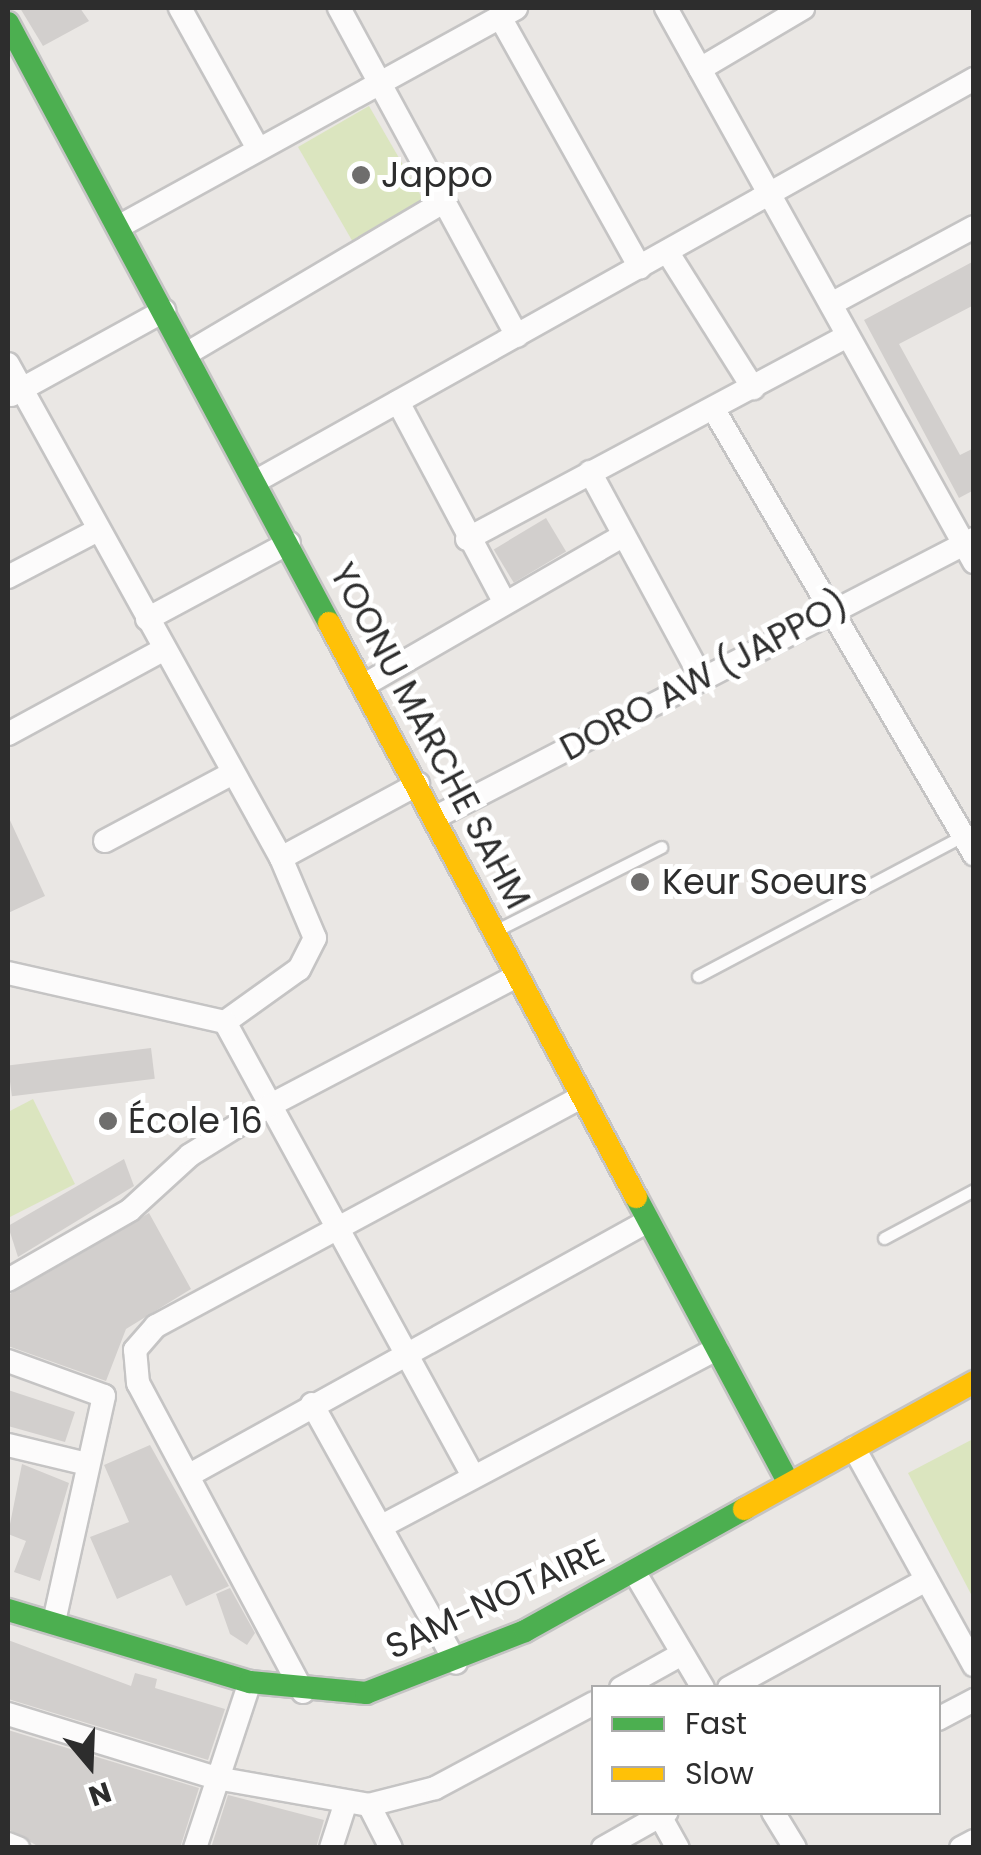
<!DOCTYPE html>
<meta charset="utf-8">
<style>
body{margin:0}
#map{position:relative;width:981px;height:1855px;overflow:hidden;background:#eae7e4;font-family:Poppins,sans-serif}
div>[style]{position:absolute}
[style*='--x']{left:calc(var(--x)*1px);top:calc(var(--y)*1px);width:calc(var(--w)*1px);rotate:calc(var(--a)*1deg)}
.pitch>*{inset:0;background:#dbe5bf;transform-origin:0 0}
.building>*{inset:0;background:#d2cfcd;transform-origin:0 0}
.roads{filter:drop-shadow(2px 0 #c5c4c4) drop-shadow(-2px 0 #c5c4c4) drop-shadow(0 2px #c5c4c4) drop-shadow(0 -2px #c5c4c4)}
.lane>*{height:11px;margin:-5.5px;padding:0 5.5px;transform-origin:5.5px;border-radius:5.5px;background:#fcfbfb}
.street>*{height:22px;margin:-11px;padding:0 11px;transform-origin:11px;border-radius:11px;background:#fcfbfb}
.fast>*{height:22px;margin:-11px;padding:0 11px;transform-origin:11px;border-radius:11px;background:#4caf50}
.slow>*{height:22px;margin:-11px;padding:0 11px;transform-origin:11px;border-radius:11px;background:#ffc107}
.dots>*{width:28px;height:28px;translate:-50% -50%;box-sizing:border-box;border:5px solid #fff;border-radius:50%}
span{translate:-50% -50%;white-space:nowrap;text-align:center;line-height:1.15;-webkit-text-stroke:10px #fff;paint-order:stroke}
.poi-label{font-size:35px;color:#2d2d2d}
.left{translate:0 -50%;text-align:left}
.street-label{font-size:35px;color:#2d2d2d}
.frame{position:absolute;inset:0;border:10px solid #2d2d2d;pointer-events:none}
.legend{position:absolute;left:591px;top:1685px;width:350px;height:130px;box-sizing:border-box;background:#fff;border:2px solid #ababab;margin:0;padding:12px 18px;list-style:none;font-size:30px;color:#2d2d2d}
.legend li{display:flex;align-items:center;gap:20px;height:50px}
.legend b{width:50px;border:2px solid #ababab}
.north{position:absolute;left:40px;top:1715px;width:100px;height:100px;-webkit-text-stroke:8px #fff;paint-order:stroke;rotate:161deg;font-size:28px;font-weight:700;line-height:40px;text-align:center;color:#2d2d2d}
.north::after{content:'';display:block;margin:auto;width:35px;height:45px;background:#2d2d2d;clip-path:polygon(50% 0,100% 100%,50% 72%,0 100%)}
</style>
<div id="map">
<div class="pitch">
<div style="left:369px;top:106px;width:113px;height:82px;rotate:60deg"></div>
<div style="clip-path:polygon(33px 1099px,75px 1184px,8px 1218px,8px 1112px)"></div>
<div style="clip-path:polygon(973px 1439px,973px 1598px,908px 1473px)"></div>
</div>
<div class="building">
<div style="clip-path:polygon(20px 8px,80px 8px,89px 21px,43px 46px)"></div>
<div style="clip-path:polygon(974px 261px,974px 305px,899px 344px,960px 455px,974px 448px,974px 490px,959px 498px,864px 320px)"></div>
<div style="left:546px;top:518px;width:39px;height:61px;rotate:59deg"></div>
<div style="clip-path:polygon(8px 816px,45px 896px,8px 913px)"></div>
<div style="left:151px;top:1048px;width:31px;height:144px;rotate:83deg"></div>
<div style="clip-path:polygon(124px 1159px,134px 1186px,18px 1257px,8px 1226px)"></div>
<div style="clip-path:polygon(149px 1213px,191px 1289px,126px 1329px,106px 1381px,8px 1346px,8px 1295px)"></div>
<div style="clip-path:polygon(8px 1390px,75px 1412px,65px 1442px,8px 1426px)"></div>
<div style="clip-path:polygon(150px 1445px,229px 1586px,186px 1606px,171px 1575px,117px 1599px,90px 1537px,129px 1522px,104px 1465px)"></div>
<div style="clip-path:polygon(22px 1464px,69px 1483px,40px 1581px,14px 1572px,26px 1541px,8px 1534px)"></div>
<div style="clip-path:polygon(230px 1588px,255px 1633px,247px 1645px,230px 1634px,216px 1594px)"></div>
<div style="clip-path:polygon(8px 1640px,131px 1686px,135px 1673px,157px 1679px,155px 1688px,225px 1709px,208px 1760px,8px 1699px)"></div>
<div style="clip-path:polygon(8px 1730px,199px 1788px,180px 1848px,41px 1848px,8px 1829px)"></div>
<div style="clip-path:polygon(228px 1795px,324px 1820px,316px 1848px,211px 1848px)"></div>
</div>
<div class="roads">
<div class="lane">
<div style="--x:497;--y:930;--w:184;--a:-26.8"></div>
<div style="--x:698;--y:976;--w:301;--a:-27.9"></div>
<div style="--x:884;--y:1238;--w:102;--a:-28.1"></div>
</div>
<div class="street">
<div style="--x:180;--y:8;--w:161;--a:61"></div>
<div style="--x:339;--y:8;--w:373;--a:61.5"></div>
<div style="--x:666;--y:8;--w:634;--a:60.93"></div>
<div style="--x:500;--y:17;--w:287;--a:60.8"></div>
<div style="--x:700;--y:69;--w:120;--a:-30.6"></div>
<div style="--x:120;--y:226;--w:452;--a:-28.8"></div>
<div style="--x:668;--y:253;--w:160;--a:57.8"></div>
<div style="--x:831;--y:304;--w:162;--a:-28.3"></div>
<div style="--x:188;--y:353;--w:295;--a:-30.6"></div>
<div style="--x:8;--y:364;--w:564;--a:61.07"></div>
<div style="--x:281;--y:858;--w:87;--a:67"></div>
<div style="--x:315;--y:938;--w:35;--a:117"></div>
<div style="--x:299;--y:969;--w:91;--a:144.4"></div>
<div style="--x:225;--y:1022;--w:222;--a:-167.3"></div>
<div style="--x:11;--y:395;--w:175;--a:-28.8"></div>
<div style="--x:398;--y:402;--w:225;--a:62"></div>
<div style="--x:714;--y:410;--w:515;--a:59.65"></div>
<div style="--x:590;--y:472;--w:230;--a:61.6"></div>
<div style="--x:258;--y:480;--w:821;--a:-29.25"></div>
<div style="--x:467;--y:539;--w:429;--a:-28.1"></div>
<div style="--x:8;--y:577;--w:102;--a:-27.6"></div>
<div style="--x:147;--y:619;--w:161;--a:-28.2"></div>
<div style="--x:366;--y:684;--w:296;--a:-30"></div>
<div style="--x:8;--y:734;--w:176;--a:-28.5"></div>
<div style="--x:436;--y:817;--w:606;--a:-27.33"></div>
<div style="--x:105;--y:841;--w:140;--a:-28"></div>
<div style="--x:281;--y:858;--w:156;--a:-28.4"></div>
<div style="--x:225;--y:1022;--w:515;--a:61.35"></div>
<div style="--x:8;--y:1280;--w:141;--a:-29.8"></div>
<div style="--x:130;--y:1210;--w:81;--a:-42.5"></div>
<div style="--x:190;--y:1155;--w:93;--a:-31.8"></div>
<div style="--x:269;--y:1106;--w:278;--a:-27.7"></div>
<div style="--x:8;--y:1361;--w:102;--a:20"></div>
<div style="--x:104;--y:1396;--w:231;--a:102.5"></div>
<div style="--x:312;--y:1404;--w:296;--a:60.9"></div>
<div style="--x:8;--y:1445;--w:81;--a:13.5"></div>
<div style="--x:854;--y:1448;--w:248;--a:61.1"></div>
<div style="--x:193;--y:1473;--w:520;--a:-28.98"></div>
<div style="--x:382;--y:1526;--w:379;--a:-27.9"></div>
<div style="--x:635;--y:1573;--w:134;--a:59.4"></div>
<div style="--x:621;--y:1688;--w:70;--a:-29.1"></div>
<div style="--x:729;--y:1688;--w:225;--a:-28.7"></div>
<div style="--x:303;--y:1692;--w:350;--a:-118.1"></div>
<div style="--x:138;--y:1383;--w:33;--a:-95"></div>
<div style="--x:135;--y:1350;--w:32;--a:-49"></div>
<div style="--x:156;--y:1326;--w:484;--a:-28.3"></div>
<div style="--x:8;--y:1714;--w:218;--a:17.1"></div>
<div style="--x:216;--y:1778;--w:155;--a:10"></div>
<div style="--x:369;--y:1805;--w:68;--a:-14.4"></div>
<div style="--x:435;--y:1788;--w:180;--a:-28.1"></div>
<div style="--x:938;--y:1719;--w:41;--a:-27.8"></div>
<div style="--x:369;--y:1805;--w:48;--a:62.9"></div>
<div style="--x:773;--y:1812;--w:42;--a:58.6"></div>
<div style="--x:660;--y:1816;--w:37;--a:61"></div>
<div style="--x:8;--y:1844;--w:11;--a:22"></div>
<div style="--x:195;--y:1848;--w:175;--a:-71.7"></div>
<div style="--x:331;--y:1848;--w:45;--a:-72"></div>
<div style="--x:603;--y:1848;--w:73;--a:-29.4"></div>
<div style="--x:961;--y:1848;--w:15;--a:-28"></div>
</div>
<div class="fast">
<div style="--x:8;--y:23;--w:680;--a:61.85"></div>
<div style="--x:636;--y:1197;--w:324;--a:61.9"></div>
<div style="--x:8;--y:1610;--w:252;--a:16.6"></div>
<div style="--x:250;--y:1682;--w:117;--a:5.4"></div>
<div style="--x:366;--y:1693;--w:171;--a:-21.3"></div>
<div style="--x:525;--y:1631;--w:251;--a:-29.1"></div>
</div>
<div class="slow">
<div style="--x:329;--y:623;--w:651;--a:61.86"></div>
<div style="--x:744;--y:1509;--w:263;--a:-28.9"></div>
</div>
</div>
<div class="dots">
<div style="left:361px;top:175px;background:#6f6e6d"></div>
<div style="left:640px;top:882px;background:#6f6e6d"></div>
<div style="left:108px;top:1121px;background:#6f6e6d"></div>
</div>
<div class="poi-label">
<span class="left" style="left:381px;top:175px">Jappo</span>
<span class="left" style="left:662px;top:882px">Keur Soeurs</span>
<span class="left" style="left:128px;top:1121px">École 16</span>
</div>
<div class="street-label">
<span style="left:704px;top:676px;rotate:-28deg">DORO AW (JAPPO)</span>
<span style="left:430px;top:736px;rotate:62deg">YOONU MARCHE SAHM</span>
<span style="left:495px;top:1599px;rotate:-25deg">SAM-NOTAIRE</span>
</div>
<div class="frame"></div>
<ul class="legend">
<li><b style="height:12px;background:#4caf50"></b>Fast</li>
<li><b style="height:12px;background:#ffc107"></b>Slow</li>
</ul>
<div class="north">N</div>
</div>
